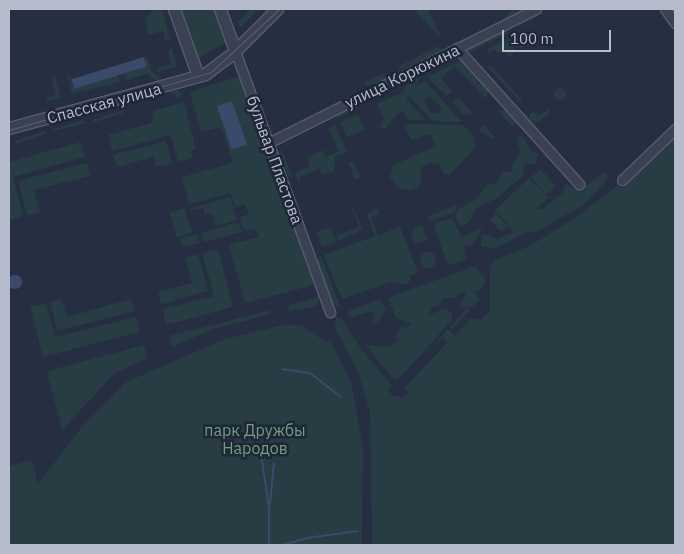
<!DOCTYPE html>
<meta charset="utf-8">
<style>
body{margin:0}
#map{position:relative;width:684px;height:554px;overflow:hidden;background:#262e42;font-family:"IBM Plex Sans",sans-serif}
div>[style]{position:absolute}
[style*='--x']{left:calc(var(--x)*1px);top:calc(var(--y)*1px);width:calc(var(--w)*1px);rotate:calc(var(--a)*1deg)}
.green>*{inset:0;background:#283c43;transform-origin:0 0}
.round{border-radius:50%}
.water>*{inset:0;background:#3b496b;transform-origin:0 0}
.stream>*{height:2px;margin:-1px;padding:0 1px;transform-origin:1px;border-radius:1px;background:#3b496b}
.roads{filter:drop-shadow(1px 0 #555c6c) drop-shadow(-1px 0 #555c6c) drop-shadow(0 1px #555c6c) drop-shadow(0 -1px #555c6c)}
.minor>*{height:9px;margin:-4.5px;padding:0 4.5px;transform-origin:4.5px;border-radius:4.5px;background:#3a4152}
.tertiary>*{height:11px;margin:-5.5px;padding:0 5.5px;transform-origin:5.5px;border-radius:5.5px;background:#3a4152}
.tram>*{height:1px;margin:-0.5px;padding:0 0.5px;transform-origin:0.5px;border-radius:0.5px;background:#5c6478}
span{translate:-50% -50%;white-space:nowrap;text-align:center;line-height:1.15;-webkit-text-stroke:5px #1f2637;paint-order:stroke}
.street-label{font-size:16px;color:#b7bccc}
.park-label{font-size:16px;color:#6e9d7f}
.frame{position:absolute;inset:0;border:10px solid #b7bccc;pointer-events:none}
.scale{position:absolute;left:502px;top:30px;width:109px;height:22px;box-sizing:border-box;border:2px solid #b7bccc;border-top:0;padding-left:6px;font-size:15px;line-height:18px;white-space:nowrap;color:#b7bccc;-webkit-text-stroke:4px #1f2637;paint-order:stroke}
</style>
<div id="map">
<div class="green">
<div style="clip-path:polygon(153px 9px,162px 9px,170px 40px,165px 41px,163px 31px,148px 35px,145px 20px)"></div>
<div style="clip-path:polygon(179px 9px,213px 9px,226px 42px,197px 59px)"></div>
<div style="clip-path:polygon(250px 9px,259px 9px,240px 28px,238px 22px)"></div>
<div style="clip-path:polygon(413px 9px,428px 9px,440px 35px,439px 36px)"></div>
<div style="left:513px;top:9px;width:6px;height:21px;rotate:45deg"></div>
<div style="clip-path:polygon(507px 31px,509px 33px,468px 53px,470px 46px)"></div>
<div style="clip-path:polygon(525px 31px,533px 43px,520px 48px,514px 36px)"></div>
<div style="clip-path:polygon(509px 38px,516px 52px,508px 56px,505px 50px,498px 53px,493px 49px,489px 53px,487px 49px)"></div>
<div style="clip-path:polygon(439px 46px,441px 51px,401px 69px,399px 66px)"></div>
<div style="clip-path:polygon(172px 48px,177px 67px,158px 72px,157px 68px,171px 64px,168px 50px)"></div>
<div style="clip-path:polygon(454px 55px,458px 59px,426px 74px,427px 68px)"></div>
<div style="clip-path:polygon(147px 56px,152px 73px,126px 80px,125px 73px,147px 67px,144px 57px)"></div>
<div style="clip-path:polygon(460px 61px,479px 81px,474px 86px,455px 66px,441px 78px,452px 91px,447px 96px,427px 77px)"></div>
<div style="clip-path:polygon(490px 65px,519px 96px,524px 106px,488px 68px)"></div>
<div style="left:386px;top:73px;width:5px;height:23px;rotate:68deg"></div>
<div style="left:415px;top:73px;width:7px;height:64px;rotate:34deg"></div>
<div style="clip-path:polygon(55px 75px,61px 98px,47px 101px,46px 98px,56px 95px,51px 76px)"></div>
<div style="clip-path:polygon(118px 75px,120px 82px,72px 94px,67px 77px,70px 76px,73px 87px)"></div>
<div style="clip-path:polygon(242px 75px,317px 284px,245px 303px,229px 245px,259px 237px,256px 228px,244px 231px,240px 217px,249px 214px,245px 204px,236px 207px,231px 193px,189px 204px,182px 177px,233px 163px,221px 127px,201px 132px,190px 92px)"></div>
<div style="clip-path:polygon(evenodd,425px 81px,462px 122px,432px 121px,405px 91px,425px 81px,429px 95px,442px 108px,437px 114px,431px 113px,423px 100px,429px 95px)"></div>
<div style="clip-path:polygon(480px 83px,488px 92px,486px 99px,475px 87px)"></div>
<div class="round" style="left:554px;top:88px;width:12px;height:12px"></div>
<div style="left:172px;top:89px;width:3px;height:46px;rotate:90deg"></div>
<div style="clip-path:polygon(401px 93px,425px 120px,408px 120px,403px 111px,385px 120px,377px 104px)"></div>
<div style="left:182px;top:94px;width:5px;height:53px;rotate:127deg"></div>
<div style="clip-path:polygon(458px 97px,472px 112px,469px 115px,463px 114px,452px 102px)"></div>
<div style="clip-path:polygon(184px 102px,196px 149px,191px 150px,193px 158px,178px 162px,170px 135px,112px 151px,108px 135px,152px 123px,153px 111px)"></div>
<div style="left:121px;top:103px;width:3px;height:33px;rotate:72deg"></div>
<div style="clip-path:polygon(356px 103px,359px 108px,336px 119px,337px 112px)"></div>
<div style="clip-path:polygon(549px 109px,549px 114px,538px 122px,529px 120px,532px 110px,538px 116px)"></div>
<div style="left:123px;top:110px;width:3px;height:32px;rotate:72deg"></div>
<div style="clip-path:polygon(505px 110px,517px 122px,512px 127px,498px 111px)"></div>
<div style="left:358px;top:114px;width:17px;height:20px;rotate:66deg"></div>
<div style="clip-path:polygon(84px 120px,85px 123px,54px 131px,53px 129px)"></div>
<div style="clip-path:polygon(410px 124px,464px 125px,475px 139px,475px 148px,450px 174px,444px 174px,438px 163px,428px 164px,420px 168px,422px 180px,418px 187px,410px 190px,399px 188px,390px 178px,393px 165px,436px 146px,430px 134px,411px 140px,405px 127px)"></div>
<div style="clip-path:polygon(483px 124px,495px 137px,493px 139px,478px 131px)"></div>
<div style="clip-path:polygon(335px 125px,347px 152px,335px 157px,334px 171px,322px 175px,320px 169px,300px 177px,300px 184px,295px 173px,310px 166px,307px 158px,323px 150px,326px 157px,339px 151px,328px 128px)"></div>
<div style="left:45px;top:131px;width:3px;height:32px;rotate:72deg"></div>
<div style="clip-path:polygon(675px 134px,675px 545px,372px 545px,370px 412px,358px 372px,335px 328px,336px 318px,341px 318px,361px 349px,392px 386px,388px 390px,392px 395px,403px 397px,408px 393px,404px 388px,447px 343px,444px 337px,434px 344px,448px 329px,455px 336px,471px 318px,481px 320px,490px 311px,490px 267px,494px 261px,531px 245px,577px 217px,654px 156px)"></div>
<div style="clip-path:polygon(519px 135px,525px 138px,530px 151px,538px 154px,536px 164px,524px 163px,523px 176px,495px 199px,476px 208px,470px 221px,461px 227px,455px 216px,457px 210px,477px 198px,488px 184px,496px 183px,503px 172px,512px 171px,511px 166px,520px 152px,517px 140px)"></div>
<div style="clip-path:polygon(166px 141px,172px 163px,156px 167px,153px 157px,117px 167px,113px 155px)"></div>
<div style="clip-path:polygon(81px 142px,85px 157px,13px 177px,23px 216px,9px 220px,9px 162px)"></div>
<div style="clip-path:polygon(282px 150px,292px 176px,286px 178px,277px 152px)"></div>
<div style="clip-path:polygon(348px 162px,353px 162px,361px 177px,355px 180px)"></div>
<div style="clip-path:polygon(87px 163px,90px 176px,34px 190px,40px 212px,27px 215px,18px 181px)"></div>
<div style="left:541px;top:169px;width:23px;height:13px;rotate:50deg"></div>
<div style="clip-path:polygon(605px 172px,608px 176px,606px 181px,583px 205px,536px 232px,526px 232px,497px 248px,481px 247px,482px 233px,498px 239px,514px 232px,495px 210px,529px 178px,548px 198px,536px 209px,541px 210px,563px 192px,566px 184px,583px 192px,587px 185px)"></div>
<div style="clip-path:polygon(347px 194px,363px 230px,338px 241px,336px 236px,359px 227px)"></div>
<div style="clip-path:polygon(230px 197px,237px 220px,215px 226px,212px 213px,205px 215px,203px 208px,190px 211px,189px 209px)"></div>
<div style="clip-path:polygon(457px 205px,455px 212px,429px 221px,428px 216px)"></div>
<div style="left:185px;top:208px;width:26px;height:16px;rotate:74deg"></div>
<div style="clip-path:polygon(377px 208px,379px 214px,371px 218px,378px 235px,400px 227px,418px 273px,410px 276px,410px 281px,405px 285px,391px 282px,342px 299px,324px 255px,375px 236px,367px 214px)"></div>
<div style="left:496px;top:213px;width:18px;height:9px;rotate:49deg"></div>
<div style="clip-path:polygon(452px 218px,462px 237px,483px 228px,471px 246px,464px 246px,466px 259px,451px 265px,447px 263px,434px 227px,436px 223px)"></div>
<div style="clip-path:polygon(238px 222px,242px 232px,204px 242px,201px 233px)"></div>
<div style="clip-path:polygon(422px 224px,428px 240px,415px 244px,411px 235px,415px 227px)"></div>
<div style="clip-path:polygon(326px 228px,331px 229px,336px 242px,322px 247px,316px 232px)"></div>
<div style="left:198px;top:234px;width:9px;height:19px;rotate:77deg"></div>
<div style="clip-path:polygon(218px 249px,233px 307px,166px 325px,162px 309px,214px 296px,202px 253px)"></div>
<div class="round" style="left:420px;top:252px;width:16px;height:16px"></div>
<div style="clip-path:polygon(198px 254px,208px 291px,161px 304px,158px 292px,192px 283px,185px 258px)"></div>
<div style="clip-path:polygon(321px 256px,341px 308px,332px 303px,318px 266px,317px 259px)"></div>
<div style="clip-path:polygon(475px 266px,486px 280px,482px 288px,475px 293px,480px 299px,475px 305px,468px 308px,470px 310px,452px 329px,450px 327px,467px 308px,460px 306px,466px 293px,462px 292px,454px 298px,442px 299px,439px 306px,432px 307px,429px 315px,446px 308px,452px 313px,452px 320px,407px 370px,397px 380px,393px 378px,365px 345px,391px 347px,401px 337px,394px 340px,402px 325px,405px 328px,411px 324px,396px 318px,388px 298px)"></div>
<div style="clip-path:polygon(321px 296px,317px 306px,289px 311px,288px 305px)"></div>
<div style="clip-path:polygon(62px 299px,67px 317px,131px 299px,135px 311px,57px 331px,50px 302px)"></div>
<div style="clip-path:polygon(379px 299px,386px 309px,378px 322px,372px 323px,375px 316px,372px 311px,352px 317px,347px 315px,350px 310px)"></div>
<div style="clip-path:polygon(46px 303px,55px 337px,136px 317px,140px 332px,43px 357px,30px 307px)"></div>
<div style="clip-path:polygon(271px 310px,271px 314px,213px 329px,172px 347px,169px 336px)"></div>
<div style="clip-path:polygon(288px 324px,302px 326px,326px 342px,330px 340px,351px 382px,363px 447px,362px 545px,9px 545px,9px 466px,32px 460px,38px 484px,81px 428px,126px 382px,225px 339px)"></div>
<div style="clip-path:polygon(144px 345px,147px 358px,114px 374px,62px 430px,47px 371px)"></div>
</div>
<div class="water">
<div style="left:144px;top:57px;width:10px;height:76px;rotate:73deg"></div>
<div style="left:232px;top:101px;width:46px;height:16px;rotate:71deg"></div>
<div class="round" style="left:8px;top:275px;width:14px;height:14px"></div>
</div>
<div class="stream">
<div style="--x:282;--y:369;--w:28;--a:8"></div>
<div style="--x:310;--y:373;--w:39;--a:38"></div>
<div style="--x:260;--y:447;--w:61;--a:81.5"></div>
<div style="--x:269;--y:507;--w:38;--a:90"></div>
<div style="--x:270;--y:505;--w:42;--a:-84.6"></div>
<div style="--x:283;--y:545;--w:25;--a:-16"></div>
<div style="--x:307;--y:538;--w:51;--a:-7.8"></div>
</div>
<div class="roads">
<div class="minor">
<div style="--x:665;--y:9;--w:17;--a:54"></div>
<div style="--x:457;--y:48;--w:183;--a:48.1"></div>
<div style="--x:235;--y:51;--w:278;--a:70"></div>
<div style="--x:268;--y:143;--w:300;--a:-26.6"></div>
<div style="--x:622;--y:180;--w:74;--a:-43.9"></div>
</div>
<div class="tertiary">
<div style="--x:174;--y:9;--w:71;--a:70.3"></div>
<div style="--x:220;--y:9;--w:45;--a:70.3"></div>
<div style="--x:9;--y:128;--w:203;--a:-15.4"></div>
<div style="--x:205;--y:74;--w:38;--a:-37"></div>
<div style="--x:235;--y:51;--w:59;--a:-45"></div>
</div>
</div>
<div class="tram">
<div style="--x:9;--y:130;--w:210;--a:-16"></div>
<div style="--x:211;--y:72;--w:93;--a:-42.8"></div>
</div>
<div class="street-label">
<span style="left:402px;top:76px;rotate:-26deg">улица Корюкина</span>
<span style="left:104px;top:103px;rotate:-15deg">Спасская улица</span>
<span style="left:275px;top:160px;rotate:70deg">бульвар Пластова</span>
</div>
<div class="park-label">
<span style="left:255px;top:439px">парк Дружбы<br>Народов</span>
</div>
<div class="frame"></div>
<div class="scale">100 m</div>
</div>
